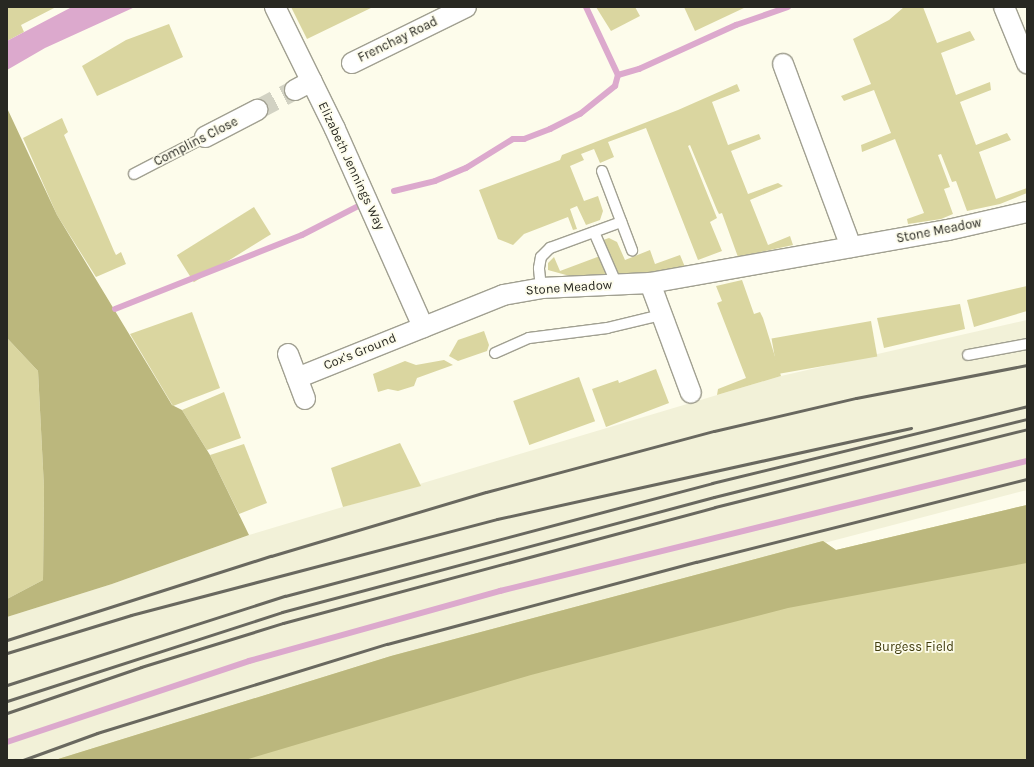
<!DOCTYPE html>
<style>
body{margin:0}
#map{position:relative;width:1034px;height:767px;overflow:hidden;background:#fdfceb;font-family:Karla,sans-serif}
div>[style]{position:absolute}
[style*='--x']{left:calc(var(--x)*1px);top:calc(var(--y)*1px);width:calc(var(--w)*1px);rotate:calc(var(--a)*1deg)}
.built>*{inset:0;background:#f2f1d8}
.green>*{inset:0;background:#dad6a0;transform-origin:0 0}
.forest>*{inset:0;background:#bbb77d}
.water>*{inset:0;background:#dca9cd}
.stream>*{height:6px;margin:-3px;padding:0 3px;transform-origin:3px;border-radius:3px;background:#dca9cd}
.street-tunnel>*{height:20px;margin-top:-10px;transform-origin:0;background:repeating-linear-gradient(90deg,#d2d2c3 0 20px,transparent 0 30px)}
.roads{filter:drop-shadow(1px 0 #a1a091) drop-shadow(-1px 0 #a1a091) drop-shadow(0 1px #a1a091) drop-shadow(0 -1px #a1a091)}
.lane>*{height:10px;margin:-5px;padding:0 5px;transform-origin:5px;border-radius:5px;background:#fff}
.street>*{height:20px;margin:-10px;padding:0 10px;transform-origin:10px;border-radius:10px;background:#fff}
.rail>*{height:3px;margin:-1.5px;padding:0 1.5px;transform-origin:1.5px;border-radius:1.5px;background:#69685f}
span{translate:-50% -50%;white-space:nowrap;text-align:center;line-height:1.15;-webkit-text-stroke:3.5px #fdfceb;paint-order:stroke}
.street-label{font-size:13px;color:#282822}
.park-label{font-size:13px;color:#403c0d}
.frame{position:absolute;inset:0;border:8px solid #282822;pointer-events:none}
</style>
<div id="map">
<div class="built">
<div style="clip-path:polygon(1027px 320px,1027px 490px,391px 656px,55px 760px,7px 760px,7px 617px,112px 584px,249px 535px,781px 376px)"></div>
</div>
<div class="green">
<div style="clip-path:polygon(7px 7px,56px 7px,21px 25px,24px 32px,7px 41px)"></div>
<div style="clip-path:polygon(291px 7px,373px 7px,307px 39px)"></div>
<div style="clip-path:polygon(596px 7px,635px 7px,640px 16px,611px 31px)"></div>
<div style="clip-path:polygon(684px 7px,746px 7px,695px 31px)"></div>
<div style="clip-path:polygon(904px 7px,923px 7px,937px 43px,970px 31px,975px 40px,941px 53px,956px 95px,990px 82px,991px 90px,960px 102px,976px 145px,1007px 133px,1011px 140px,979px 152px,996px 199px,1027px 188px,1027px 193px,1000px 204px,967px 211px,956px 181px,952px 182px,941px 154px,938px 155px,950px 187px,944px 189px,953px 214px,941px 219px,908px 224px,907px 219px,924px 213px,895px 139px,862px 152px,861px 145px,891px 133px,874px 90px,844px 101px,841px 96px,871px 84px,853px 39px,889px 20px)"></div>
<div style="clip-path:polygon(169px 24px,183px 57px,97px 96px,82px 66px,126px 40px)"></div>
<div style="clip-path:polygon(737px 84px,740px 91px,712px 102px,728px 145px,759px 134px,761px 139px,731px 151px,748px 194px,778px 183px,783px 186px,750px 200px,768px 245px,790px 236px,793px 245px,738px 257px,722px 213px,719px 214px,717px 210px,690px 145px,688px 146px,717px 218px,710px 222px,722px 251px,698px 260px,646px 128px,608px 142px,614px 157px,600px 163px,594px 149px,581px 154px,584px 160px,570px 166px,584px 201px,598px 196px,603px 211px,600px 220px,586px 225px,577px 206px,570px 209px,577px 229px,573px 230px,568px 217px,524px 234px,513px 245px,498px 239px,479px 190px,560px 160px,562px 155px,678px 110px)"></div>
<div style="clip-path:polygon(62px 118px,68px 132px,64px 135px,114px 251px,116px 255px,121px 252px,126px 264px,96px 277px,57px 215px,23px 138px)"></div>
<div style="left:254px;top:207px;width:32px;height:91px;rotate:58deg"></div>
<div style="clip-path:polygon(609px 238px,617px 242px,625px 260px,650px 250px,655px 264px,680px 255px,685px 267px,618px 277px,603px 240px)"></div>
<div style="clip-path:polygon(600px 256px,608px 276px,577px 278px,548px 270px,548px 263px,554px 257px,560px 271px)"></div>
<div style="clip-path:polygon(742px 280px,754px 314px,760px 312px,763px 318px,781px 376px,717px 395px,718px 389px,746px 378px,717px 303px,722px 301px,716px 286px)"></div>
<div style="clip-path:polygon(1027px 286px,1027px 311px,974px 327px,967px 300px)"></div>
<div style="clip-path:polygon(960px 304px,965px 329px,884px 348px,877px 318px)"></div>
<div style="clip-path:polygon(192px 312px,220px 388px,173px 406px,130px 334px)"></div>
<div style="left:871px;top:321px;width:36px;height:101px;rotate:80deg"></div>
<div style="clip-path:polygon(484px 331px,489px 345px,487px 351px,458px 361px,449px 356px,458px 340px)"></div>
<div style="clip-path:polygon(7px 338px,38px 371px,44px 488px,43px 580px,7px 599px)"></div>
<div style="clip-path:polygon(444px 360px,453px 365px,417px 378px,414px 386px,398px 391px,388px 389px,378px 392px,373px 374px,405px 361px,416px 365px)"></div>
<div style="clip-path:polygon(656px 369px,669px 403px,606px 427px,592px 389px,618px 380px,619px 383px)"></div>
<div style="left:579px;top:377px;width:47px;height:70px;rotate:70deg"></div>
<div style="clip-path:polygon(224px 392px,241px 438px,207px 450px,182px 410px)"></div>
<div style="clip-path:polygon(400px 443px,421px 486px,343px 507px,331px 468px)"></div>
<div style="clip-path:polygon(244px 444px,267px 503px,239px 514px,210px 455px)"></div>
<div style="clip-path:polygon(1027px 505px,1027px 760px,55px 760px,391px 656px,823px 541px,836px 550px)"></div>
</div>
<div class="forest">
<div style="clip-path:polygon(7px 108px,57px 215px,172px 405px,182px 410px,210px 455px,249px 535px,112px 584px,7px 617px,7px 599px,43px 580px,44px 488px,38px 371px,7px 338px)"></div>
<div style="clip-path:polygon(1027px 505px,1027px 563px,788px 608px,687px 634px,531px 675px,245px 760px,55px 760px,391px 656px,823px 541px,836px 550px)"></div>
</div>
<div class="water">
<div style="clip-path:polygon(135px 7px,45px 48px,7px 70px,7px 41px,70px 8px)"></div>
</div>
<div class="stream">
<div style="--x:586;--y:7;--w:75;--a:64.8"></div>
<div style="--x:618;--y:75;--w:22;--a:-16"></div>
<div style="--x:639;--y:69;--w:107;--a:-24.4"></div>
<div style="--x:736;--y:25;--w:55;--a:-19.1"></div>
<div style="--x:394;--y:191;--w:42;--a:-13.7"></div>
<div style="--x:435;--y:181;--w:34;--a:-23"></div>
<div style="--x:466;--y:168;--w:55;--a:-31.7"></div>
<div style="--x:513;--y:139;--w:11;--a:0"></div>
<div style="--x:524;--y:139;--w:28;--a:-21"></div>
<div style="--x:550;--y:129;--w:34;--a:-27"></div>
<div style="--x:580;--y:114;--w:45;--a:-38.7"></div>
<div style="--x:615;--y:86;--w:11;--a:-75"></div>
<div style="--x:115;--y:309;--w:201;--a:-21.6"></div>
<div style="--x:302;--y:235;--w:68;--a:-27.3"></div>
<div style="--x:7;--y:742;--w:255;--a:-18.5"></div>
<div style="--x:249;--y:661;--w:261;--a:-15.6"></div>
<div style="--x:500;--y:591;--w:543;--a:-13.86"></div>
</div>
<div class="street-tunnel">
<div style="--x:257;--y:110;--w:43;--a:-27.8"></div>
</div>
<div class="roads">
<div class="lane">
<div style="--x:602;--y:171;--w:85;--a:69.2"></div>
<div style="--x:134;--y:174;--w:80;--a:-27.5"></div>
<div style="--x:594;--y:232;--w:58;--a:66.5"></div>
<div style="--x:541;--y:288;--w:20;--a:-96"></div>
<div style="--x:539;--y:268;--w:11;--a:-80"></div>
<div style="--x:541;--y:257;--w:13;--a:-45"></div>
<div style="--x:550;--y:248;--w:76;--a:-20.1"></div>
<div style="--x:495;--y:353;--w:37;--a:-24"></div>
<div style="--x:529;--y:338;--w:79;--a:-7.3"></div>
<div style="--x:607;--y:328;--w:56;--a:-13.5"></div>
<div style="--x:968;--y:355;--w:60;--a:-10.6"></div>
</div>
<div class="street">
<div style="--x:275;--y:7;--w:136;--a:63.8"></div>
<div style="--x:335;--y:129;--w:217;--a:66"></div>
<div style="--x:1004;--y:7;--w:61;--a:67.7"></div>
<div style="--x:352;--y:63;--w:127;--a:-26.2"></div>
<div style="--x:783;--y:64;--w:195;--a:69.6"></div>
<div style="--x:295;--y:90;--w:19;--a:-28"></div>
<div style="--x:205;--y:137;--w:59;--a:-27.4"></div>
<div style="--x:650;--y:283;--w:117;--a:69.6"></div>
<div style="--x:288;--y:354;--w:48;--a:69.3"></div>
<div style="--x:297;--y:378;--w:222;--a:-21.9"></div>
<div style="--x:503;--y:295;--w:39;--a:-10"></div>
<div style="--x:541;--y:288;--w:109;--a:-2.6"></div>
<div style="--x:650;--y:283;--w:303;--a:-10.1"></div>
<div style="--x:948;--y:230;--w:81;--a:-12.8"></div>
</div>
</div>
<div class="rail">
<div style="--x:7;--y:640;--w:277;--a:-17.7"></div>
<div style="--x:271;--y:556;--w:224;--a:-16.6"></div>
<div style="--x:486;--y:492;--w:236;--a:-15"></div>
<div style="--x:714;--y:431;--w:146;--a:-13.1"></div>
<div style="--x:856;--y:398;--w:174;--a:-10.9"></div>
<div style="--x:7;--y:653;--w:130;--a:-17"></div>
<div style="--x:131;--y:615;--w:378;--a:-14.7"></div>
<div style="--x:497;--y:519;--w:424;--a:-12.4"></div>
<div style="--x:7;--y:685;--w:292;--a:-17.8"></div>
<div style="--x:285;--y:596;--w:442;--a:-14.8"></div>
<div style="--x:712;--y:483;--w:324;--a:-13.7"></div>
<div style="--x:7;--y:701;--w:289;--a:-17.9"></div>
<div style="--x:282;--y:612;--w:447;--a:-14.9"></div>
<div style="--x:714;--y:497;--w:323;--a:-14"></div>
<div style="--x:7;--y:713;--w:142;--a:-18.9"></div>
<div style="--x:141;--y:667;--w:149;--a:-17.2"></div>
<div style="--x:283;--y:623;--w:447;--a:-15"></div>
<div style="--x:715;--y:507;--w:322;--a:-14"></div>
<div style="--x:23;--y:760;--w:79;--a:-20"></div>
<div style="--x:97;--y:733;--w:303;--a:-17.1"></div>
<div style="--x:387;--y:644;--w:320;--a:-14.9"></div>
<div style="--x:696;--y:562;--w:341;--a:-14.1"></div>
</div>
<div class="street-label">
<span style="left:398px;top:40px;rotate:-26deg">Frenchay Road</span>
<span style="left:196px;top:142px;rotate:-27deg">Complins Close</span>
<span style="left:351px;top:166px;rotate:65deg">Elizabeth Jennings Way</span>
<span style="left:939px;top:231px;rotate:-11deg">Stone Meadow</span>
<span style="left:569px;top:288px;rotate:-4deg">Stone Meadow</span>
<span style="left:360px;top:352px;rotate:-22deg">Cox's Ground</span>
</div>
<div class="park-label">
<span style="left:914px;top:647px">Burgess Field</span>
</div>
<div class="frame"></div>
</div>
